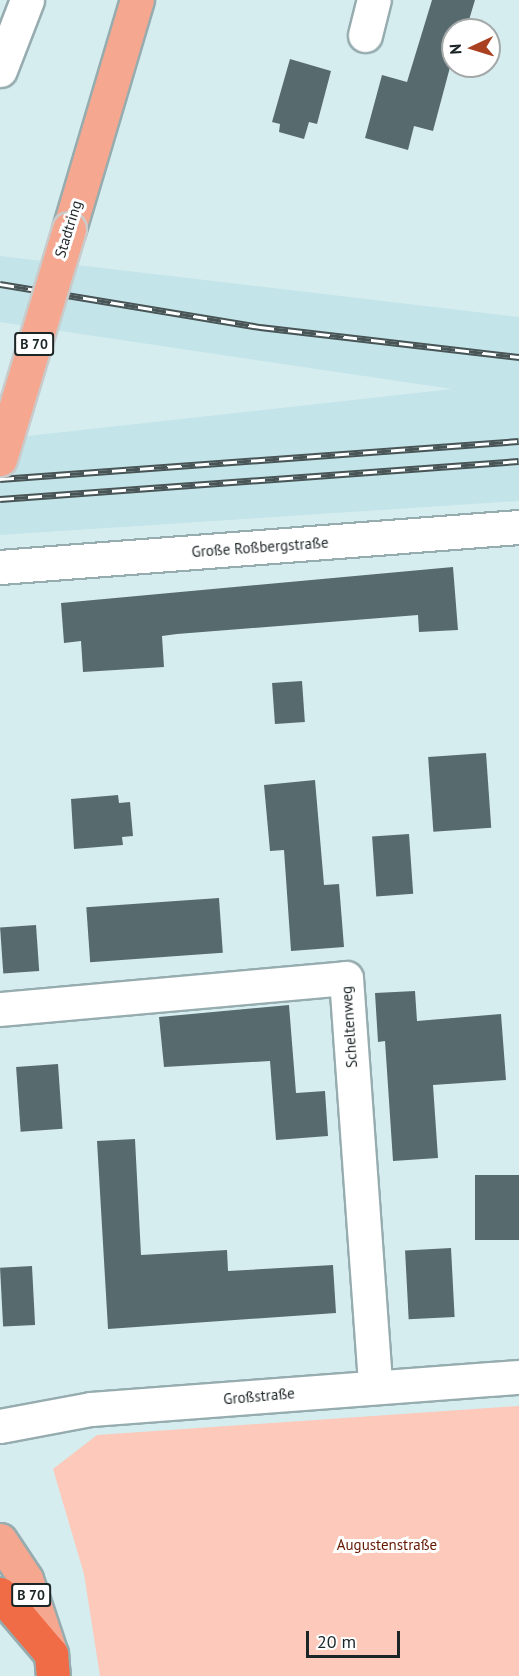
<!DOCTYPE html>
<meta charset="utf-8">
<style>
body{margin:0}
#map{position:relative;width:519px;height:1676px;overflow:hidden;background:#d6edf0;font-family:"PT Sans",sans-serif}
div>[style]{position:absolute}
[style*='--x']{left:calc(var(--x)*1px);top:calc(var(--y)*1px);width:calc(var(--w)*1px);rotate:calc(var(--a)*1deg)}
.built>*{inset:0;background:#c3e4e8}
.green>*{inset:0;background:#fcc9ba}
.building>*{inset:0;background:#576b6e;transform-origin:0 0}
.roads{filter:drop-shadow(2px 0 #96acaf) drop-shadow(-2px 0 #96acaf) drop-shadow(0 2px #96acaf) drop-shadow(0 -2px #96acaf)}
.street>*{height:33px;margin:-16.5px;padding:0 16.5px;transform-origin:16.5px;border-radius:16.5px;background:#fff}
.primary>*{height:33px;margin:-16.5px;padding:0 16.5px;transform-origin:16.5px;border-radius:16.5px;background:#f5a790}
.highway>*{height:33px;margin:-16.5px;padding:0 16.5px;transform-origin:16.5px;border-radius:16.5px;background:#ef6c46}
.rail>*{height:7px;margin-top:-3.5px;transform-origin:0;background:repeating-linear-gradient(90deg,#fff 0 14px,#485455 0 28px);box-sizing:border-box;border-block:2px solid #485455}
.bridges{filter:drop-shadow(2px 0 #c9cbcb) drop-shadow(-2px 0 #c9cbcb) drop-shadow(0 2px #c9cbcb) drop-shadow(0 -2px #c9cbcb)}
.primary-bridge>*{height:33px;margin:-16.5px;padding:0 16.5px;transform-origin:16.5px;border-radius:16.5px;background:#f5a790}
span{translate:-50% -50%;white-space:nowrap;text-align:center;line-height:1.15;-webkit-text-stroke:6px #fff;paint-order:stroke}
.shield-label span{padding:2px 4px;background:#fff;border:2px solid;border-radius:4px;-webkit-text-stroke-width:0}
.shield-label{font-size:14px;color:#1c2526;font-weight:700}
.street-label{font-size:15px;color:#1c2526}
.park-label{font-size:15px;color:#661600}
.north{position:absolute;left:441px;top:18px;width:60px;height:60px;box-sizing:border-box;background:#fff;border:2px solid #a4a8a8;border-radius:50%;rotate:266deg;font-size:16px;font-weight:700;line-height:24px;text-align:center;color:#1c2526}
.north::after{content:'';display:block;margin:auto;width:21px;height:27px;background:#a94121;clip-path:polygon(50% 0,100% 100%,50% 72%,0 100%)}
.scale{position:absolute;left:306px;top:1631px;width:94px;height:27px;box-sizing:border-box;border:3px solid #1c2526;border-top:0;padding-left:8px;font-size:18px;line-height:21px;white-space:nowrap;color:#1c2526;-webkit-text-stroke:4px #fff;paint-order:stroke}
</style>
<div id="map">
<div class="built">
<div style="clip-path:polygon(0 256px,519px 317px,519px 501px,0 535px,0 439px,452px 389px,0 322px)"></div>
</div>
<div class="green">
<div style="clip-path:polygon(519px 1406px,519px 1676px,100px 1676px,84px 1574px,53px 1469px,97px 1435px)"></div>
</div>
<div class="building">
<div style="clip-path:polygon(432px 0,475px 0,466px 30px,453px 30px,453px 56px,433px 131px,414px 126px,408px 150px,365px 138px,382px 75px,407px 82px)"></div>
<div style="clip-path:polygon(290px 59px,331px 71px,317px 124px,309px 122px,304px 139px,279px 132px,280px 124px,272px 122px)"></div>
<div style="clip-path:polygon(453px 567px,458px 630px,419px 632px,418px 615px,177px 634px,162px 636px,164px 667px,83px 672px,81px 641px,64px 643px,61px 603px)"></div>
<div style="left:302px;top:681px;width:41px;height:30px;rotate:86deg"></div>
<div style="left:486px;top:753px;width:75px;height:58px;rotate:86deg"></div>
<div style="clip-path:polygon(315px 780px,324px 885px,339px 884px,344px 947px,291px 951px,284px 850px,270px 851px,264px 785px)"></div>
<div style="clip-path:polygon(118px 795px,119px 803px,130px 802px,133px 836px,122px 837px,123px 845px,74px 849px,71px 799px)"></div>
<div style="left:409px;top:834px;width:60px;height:37px;rotate:86deg"></div>
<div style="left:219px;top:898px;width:55px;height:133px;rotate:86deg"></div>
<div style="left:36px;top:925px;width:46px;height:36px;rotate:86deg"></div>
<div style="clip-path:polygon(415px 991px,417px 1021px,501px 1014px,506px 1080px,433px 1085px,438px 1158px,393px 1161px,385px 1041px,378px 1042px,375px 993px)"></div>
<div style="clip-path:polygon(289px 1005px,296px 1093px,325px 1091px,328px 1136px,276px 1140px,270px 1061px,164px 1067px,159px 1017px)"></div>
<div style="left:58px;top:1064px;width:65px;height:42px;rotate:86deg"></div>
<div style="clip-path:polygon(135px 1139px,141px 1255px,227px 1250px,228px 1271px,333px 1265px,336px 1313px,108px 1329px,97px 1141px)"></div>
<div style="left:519px;top:1175px;width:65px;height:44px;rotate:90deg"></div>
<div style="left:451px;top:1248px;width:69px;height:46px;rotate:87deg"></div>
<div style="left:32px;top:1266px;width:59px;height:32px;rotate:87deg"></div>
</div>
<div class="roads">
<div class="street">
<div style="--x:365;--y:35;--w:36;--a:-76"></div>
<div style="--x:0;--y:70;--w:75;--a:-68.9"></div>
<div style="--x:0;--y:567;--w:521;--a:-4.41"></div>
<div style="--x:0;--y:1009;--w:347;--a:-5.1"></div>
<div style="--x:346;--y:978;--w:409;--a:85.9"></div>
<div style="--x:0;--y:1426;--w:93;--a:-10.6"></div>
<div style="--x:91;--y:1409;--w:429;--a:-4.3"></div>
</div>
<div class="primary">
<div style="--x:69;--y:229;--w:239;--a:-73.5"></div>
<div style="--x:0;--y:1540;--w:47;--a:56.3"></div>
<div style="--x:26;--y:1579;--w:79;--a:71.6"></div>
</div>
<div class="highway">
<div style="--x:0;--y:1594;--w:79;--a:49.6"></div>
<div style="--x:51;--y:1654;--w:22;--a:85"></div>
</div>
</div>
<div class="rail">
<div style="--x:0;--y:284;--w:264;--a:9.4"></div>
<div style="--x:260;--y:327;--w:261;--a:6.6"></div>
<div style="--x:0;--y:479;--w:520;--a:-4.19"></div>
<div style="--x:0;--y:499;--w:520;--a:-4.19"></div>
</div>
<div class="bridges">
<div class="primary-bridge">
<div style="--x:0;--y:459;--w:240;--a:-73.3"></div>
</div>
</div>
<div class="shield-label">
<span style="left:34px;top:344px">B 70</span>
<span style="left:31px;top:1595px">B 70</span>
</div>
<div class="street-label">
<span style="left:68px;top:229px;rotate:-73deg">Stadtring</span>
<span style="left:260px;top:547px;rotate:-4deg">Große Roßbergstraße</span>
<span style="left:349px;top:1027px;rotate:-94deg">Scheltenweg</span>
<span style="left:259px;top:1396px;rotate:-5deg">Großstraße</span>
</div>
<div class="park-label">
<span style="left:387px;top:1545px">Augustenstraße</span>
</div>
<div class="north">N</div>
<div class="scale">20 m</div>
</div>
